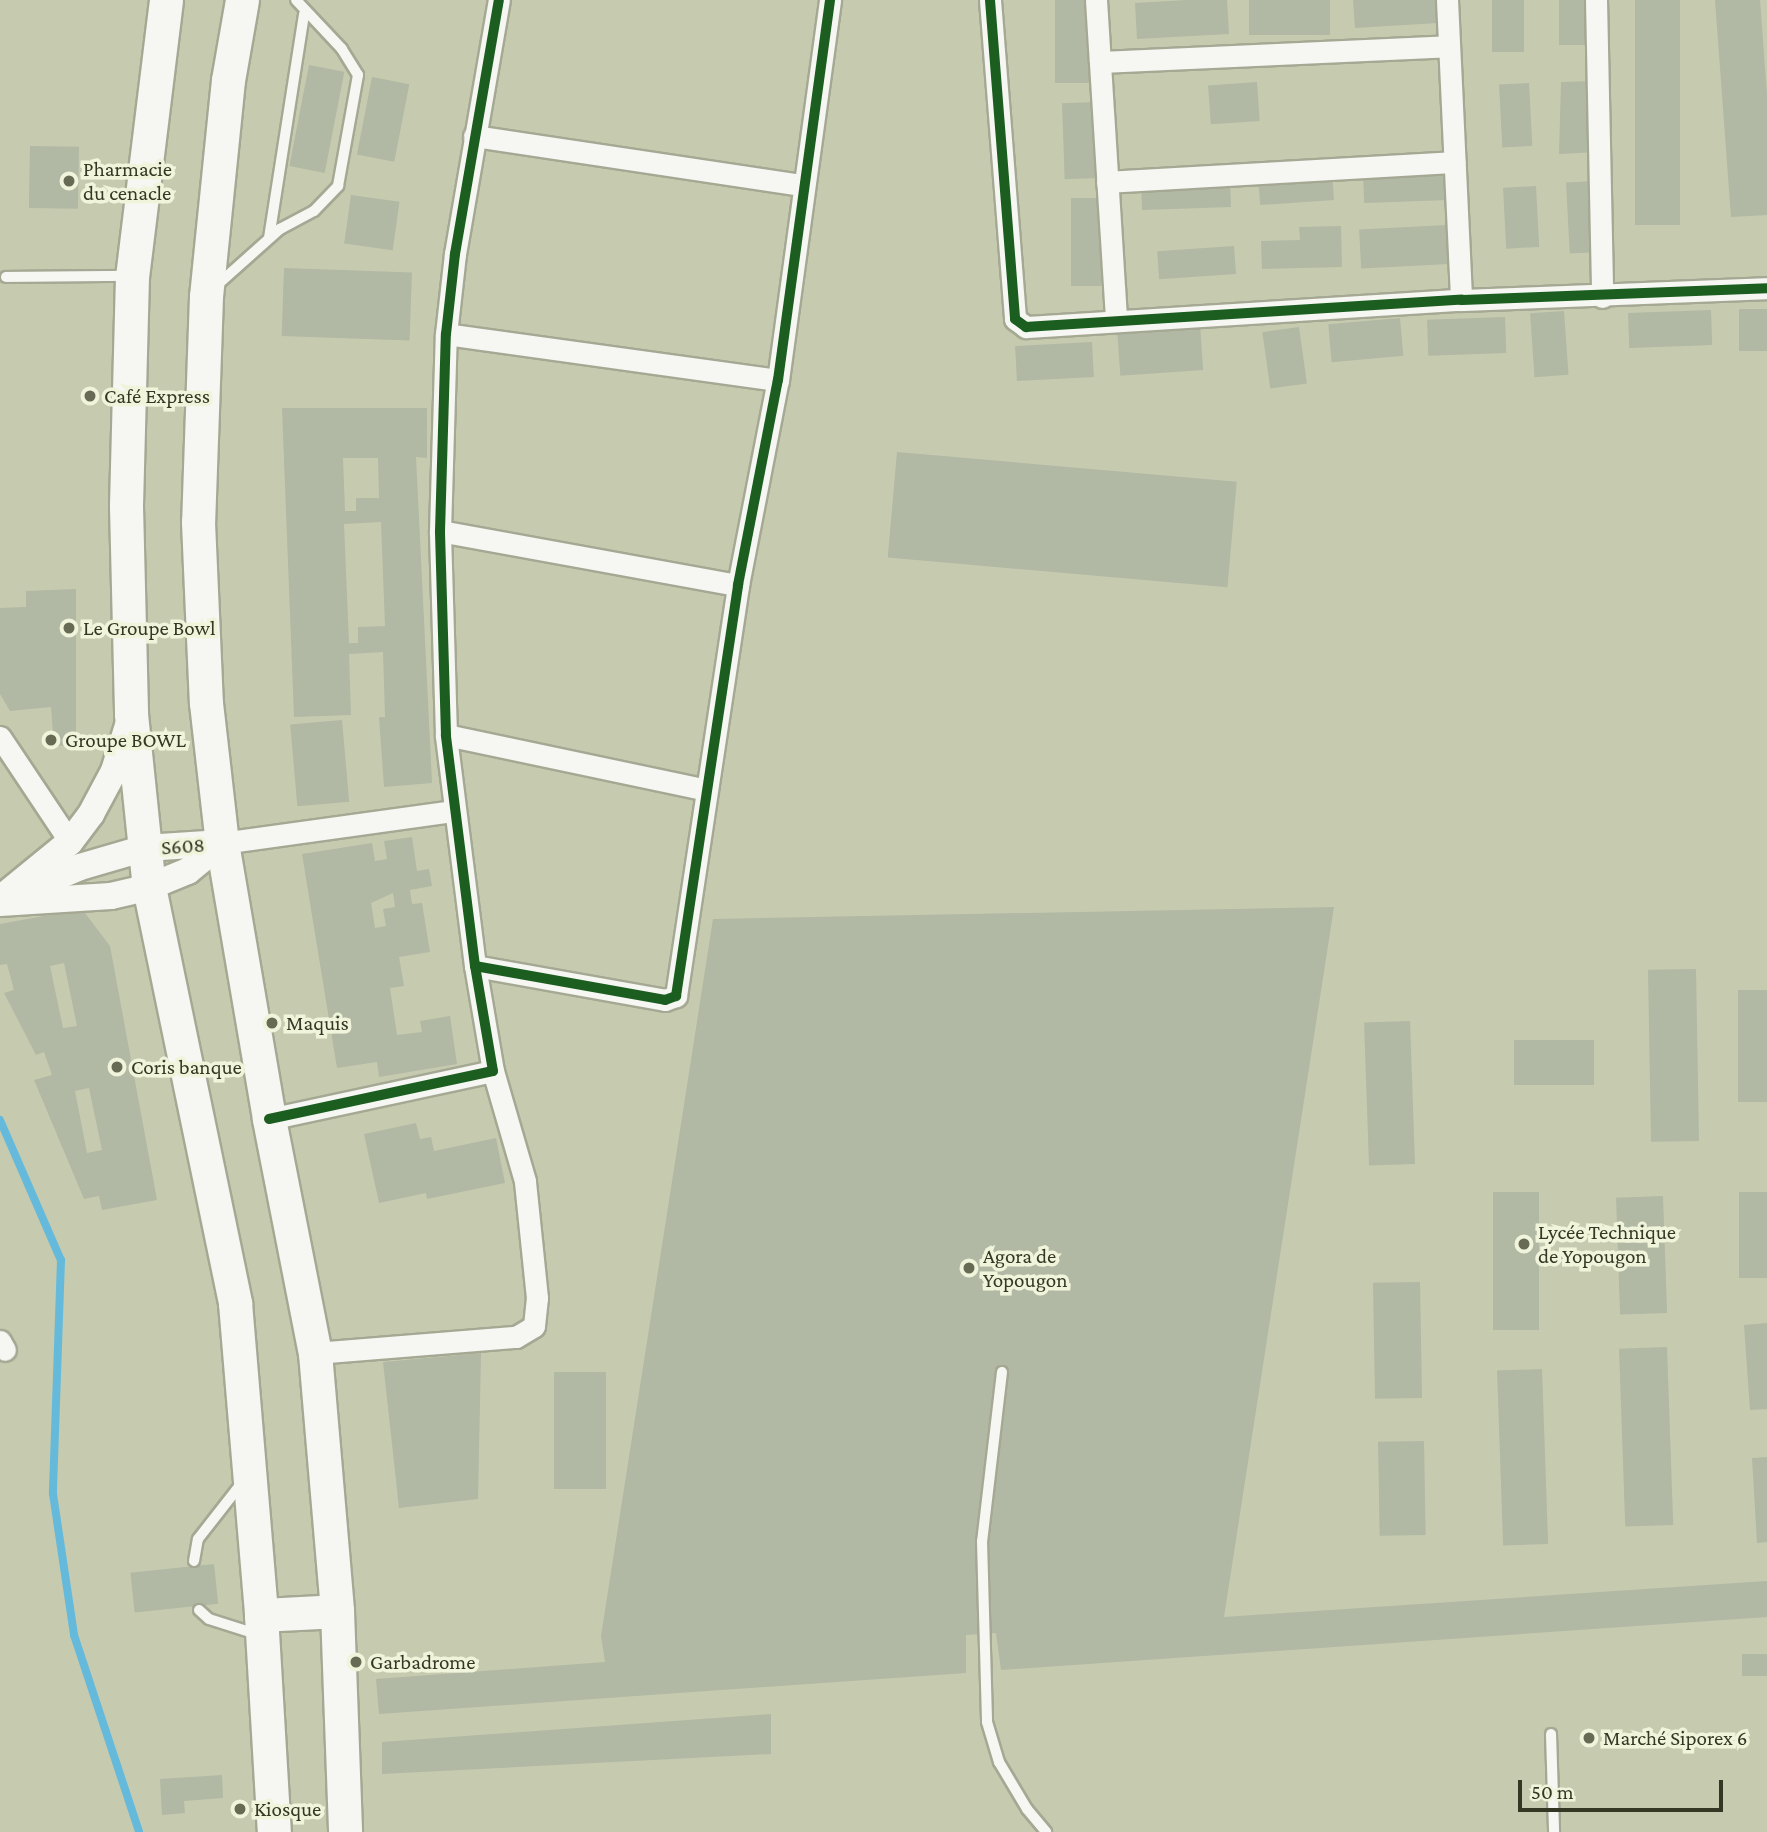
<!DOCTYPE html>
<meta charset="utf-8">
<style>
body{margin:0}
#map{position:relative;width:1767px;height:1832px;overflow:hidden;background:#c6cbaf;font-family:"Crimson Pro",serif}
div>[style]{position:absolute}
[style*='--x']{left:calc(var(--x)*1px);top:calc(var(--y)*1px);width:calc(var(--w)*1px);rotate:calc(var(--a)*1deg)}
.stream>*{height:8px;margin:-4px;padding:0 4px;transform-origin:4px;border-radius:4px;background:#65badb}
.building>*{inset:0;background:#b1b8a4;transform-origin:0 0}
.roads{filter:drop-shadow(2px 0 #a5a893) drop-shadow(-2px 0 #a5a893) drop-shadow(0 2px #a5a893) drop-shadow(0 -2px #a5a893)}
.service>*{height:10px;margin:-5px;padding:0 5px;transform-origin:5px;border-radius:5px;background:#f6f7f3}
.minor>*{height:21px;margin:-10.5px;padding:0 10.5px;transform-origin:10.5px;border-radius:10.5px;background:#f6f7f3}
.tertiary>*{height:26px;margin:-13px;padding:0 13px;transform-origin:13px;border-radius:13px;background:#f6f7f3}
.primary>*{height:33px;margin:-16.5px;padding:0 16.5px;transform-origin:16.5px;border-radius:16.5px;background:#f6f7f3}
.cycleway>*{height:10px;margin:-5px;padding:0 5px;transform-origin:5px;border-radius:5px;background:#1b5e20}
.dots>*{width:19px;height:19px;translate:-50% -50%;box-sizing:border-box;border:4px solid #f0f4db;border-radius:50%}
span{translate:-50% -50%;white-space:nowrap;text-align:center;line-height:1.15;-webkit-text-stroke:7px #f0f4db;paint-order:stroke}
.poi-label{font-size:21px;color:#343723}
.left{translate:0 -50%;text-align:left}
.street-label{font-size:21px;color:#343723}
.scale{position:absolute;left:1518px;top:1780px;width:205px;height:32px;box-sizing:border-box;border:4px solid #343723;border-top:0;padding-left:9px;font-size:21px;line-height:24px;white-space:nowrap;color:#343723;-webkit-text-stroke:5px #f0f4db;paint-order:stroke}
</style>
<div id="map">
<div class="stream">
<div style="--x:0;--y:1120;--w:153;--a:66.5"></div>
<div style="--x:61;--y:1260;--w:234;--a:92"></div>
<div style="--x:53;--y:1494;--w:143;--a:81.5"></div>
<div style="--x:74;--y:1635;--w:207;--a:71.7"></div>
</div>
<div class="building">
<div style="left:1055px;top:0;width:35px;height:83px"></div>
<div style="clip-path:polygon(1187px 0,1227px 0,1229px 34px,1137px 39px,1135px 3px)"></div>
<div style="left:1249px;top:0;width:81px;height:35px"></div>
<div style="clip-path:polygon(1353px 0,1437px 0,1438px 23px,1355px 28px)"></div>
<div style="left:1492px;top:0;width:32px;height:52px"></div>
<div style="left:1559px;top:0;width:28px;height:45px"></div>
<div style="left:1635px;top:0;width:45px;height:225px"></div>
<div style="clip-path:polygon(1715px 0,1760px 0,1767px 95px,1767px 215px,1731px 217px)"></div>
<div style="left:309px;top:65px;width:36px;height:103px;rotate:11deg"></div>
<div style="left:372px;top:77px;width:38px;height:79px;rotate:11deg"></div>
<div style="clip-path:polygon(1594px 81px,1597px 152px,1559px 154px,1561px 82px)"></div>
<div style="left:1257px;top:82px;width:39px;height:49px;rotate:86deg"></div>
<div style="left:1529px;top:83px;width:63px;height:30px;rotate:87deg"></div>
<div style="left:1096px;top:102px;width:76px;height:34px;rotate:88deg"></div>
<div style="left:30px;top:146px;width:49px;height:62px;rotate:1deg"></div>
<div style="left:1447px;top:169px;width:31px;height:84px;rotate:88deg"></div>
<div style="left:1332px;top:172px;width:28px;height:74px;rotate:86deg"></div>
<div style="left:1230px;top:179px;width:28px;height:89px;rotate:88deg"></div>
<div style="left:1596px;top:181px;width:71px;height:30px;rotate:87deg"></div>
<div style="left:1536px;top:186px;width:61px;height:33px;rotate:87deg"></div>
<div style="left:351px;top:195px;width:49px;height:49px;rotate:8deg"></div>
<div style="left:1071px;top:198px;width:30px;height:88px"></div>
<div style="left:1447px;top:225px;width:39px;height:88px;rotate:87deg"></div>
<div style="clip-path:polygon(1341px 226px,1342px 267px,1262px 269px,1261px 241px,1300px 240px,1299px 227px)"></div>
<div style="left:1234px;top:246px;width:28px;height:77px;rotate:86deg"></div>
<div style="left:284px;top:268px;width:128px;height:68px;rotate:2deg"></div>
<div style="left:1767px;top:309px;width:42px;height:28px;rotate:90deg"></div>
<div style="left:1711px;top:310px;width:35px;height:83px;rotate:88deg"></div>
<div style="left:1564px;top:311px;width:64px;height:34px;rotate:86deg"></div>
<div style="left:1505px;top:317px;width:36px;height:78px;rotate:88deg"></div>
<div style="left:1400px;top:318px;width:38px;height:72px;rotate:85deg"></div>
<div style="left:1200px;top:325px;width:45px;height:83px;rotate:86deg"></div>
<div style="left:1299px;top:327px;width:57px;height:37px;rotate:82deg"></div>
<div style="left:1092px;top:342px;width:35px;height:77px;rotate:87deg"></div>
<div style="clip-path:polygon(evenodd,282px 408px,427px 408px,427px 458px,416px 457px,432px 783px,384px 787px,379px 717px,385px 717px,383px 652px,349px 654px,351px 715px,294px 717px,282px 408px,343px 458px,378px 458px,379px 498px,356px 498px,356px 511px,345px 511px,343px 458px,282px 408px,381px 522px,385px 626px,358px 627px,358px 643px,349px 643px,344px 524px,381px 522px)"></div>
<div style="left:897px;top:452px;width:341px;height:106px;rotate:5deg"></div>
<div style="clip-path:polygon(76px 589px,76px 745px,54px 746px,51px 707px,10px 711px,0 694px,0 608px,26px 607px,26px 591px)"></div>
<div style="left:342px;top:720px;width:82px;height:52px;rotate:85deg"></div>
<div style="clip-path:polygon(evenodd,412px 837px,417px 871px,429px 869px,432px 886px,410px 890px,412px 904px,422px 903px,430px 952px,399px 957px,404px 986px,390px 988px,397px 1035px,422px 1032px,420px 1021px,450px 1016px,457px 1064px,379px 1077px,377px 1062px,337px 1068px,302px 854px,372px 843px,375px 861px,387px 859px,384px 841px,412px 837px,393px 893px,395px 907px,383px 909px,386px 926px,375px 928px,371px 903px,393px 893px)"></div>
<div style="clip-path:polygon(1334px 907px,1224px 1617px,1767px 1581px,1767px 1617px,1001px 1670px,996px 1633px,966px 1635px,966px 1673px,379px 1714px,376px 1679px,605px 1662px,601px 1636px,713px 919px)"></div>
<div style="clip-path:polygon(evenodd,82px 909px,110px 946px,157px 1200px,102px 1210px,99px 1196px,84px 1199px,34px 1080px,52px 1075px,44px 1052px,36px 1055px,4px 993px,14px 990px,7px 964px,0 965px,0 924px,82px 909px,64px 963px,77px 1026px,63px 1028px,50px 966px,64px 963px,82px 909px,89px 1088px,102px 1150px,87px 1153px,75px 1091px,89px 1088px)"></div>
<div style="left:1696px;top:969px;width:172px;height:48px;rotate:89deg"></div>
<div style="left:1767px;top:990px;width:112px;height:29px;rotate:90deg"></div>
<div style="left:1410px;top:1021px;width:143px;height:46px;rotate:88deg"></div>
<div style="left:1594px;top:1040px;width:45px;height:80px;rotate:90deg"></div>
<div style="clip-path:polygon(416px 1123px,420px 1139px,431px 1137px,434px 1151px,496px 1138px,505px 1183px,427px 1199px,426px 1193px,379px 1203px,364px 1134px)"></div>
<div style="left:1493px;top:1192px;width:46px;height:138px"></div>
<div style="left:1767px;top:1192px;width:86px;height:28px;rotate:90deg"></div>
<div style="left:1663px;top:1196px;width:117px;height:47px;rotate:88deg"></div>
<div style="left:1420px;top:1282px;width:116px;height:47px;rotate:89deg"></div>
<div style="clip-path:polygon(1767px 1323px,1767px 1409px,1750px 1410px,1744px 1325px)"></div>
<div style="left:1667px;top:1347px;width:178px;height:48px;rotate:88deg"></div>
<div style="clip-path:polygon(481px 1353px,478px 1499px,399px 1508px,383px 1362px)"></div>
<div style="left:1542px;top:1369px;width:175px;height:45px;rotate:88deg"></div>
<div style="left:554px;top:1372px;width:52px;height:117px"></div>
<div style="left:1424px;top:1441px;width:94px;height:46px;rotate:89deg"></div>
<div style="clip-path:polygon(1767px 1457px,1767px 1542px,1757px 1543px,1752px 1458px)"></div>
<div style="left:214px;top:1564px;width:40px;height:84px;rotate:84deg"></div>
<div style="left:1742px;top:1654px;width:25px;height:22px"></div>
<div style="clip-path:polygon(771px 1714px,771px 1754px,382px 1774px,382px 1742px)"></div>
<div style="clip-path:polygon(222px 1775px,223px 1798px,184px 1801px,185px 1813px,162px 1815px,160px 1779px)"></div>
</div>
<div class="roads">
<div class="service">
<div style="--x:269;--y:238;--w:227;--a:-81.1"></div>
<div style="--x:6;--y:277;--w:124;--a:-0.5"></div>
<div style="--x:216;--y:286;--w:86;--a:-41.7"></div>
<div style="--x:280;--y:229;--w:38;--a:-28"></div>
<div style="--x:314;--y:211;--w:35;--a:-46"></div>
<div style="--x:338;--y:186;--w:113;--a:-79.8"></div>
<div style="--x:358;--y:75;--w:31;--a:-122"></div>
<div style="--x:342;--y:49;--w:67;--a:-133.2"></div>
<div style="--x:1002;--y:1372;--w:170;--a:96.7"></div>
<div style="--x:982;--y:1541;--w:181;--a:88.4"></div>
<div style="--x:987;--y:1722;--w:42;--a:73.3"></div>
<div style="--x:999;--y:1762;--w:55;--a:59.2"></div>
<div style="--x:1027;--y:1809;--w:30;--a:50"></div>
<div style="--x:194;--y:1561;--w:22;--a:-80"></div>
<div style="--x:198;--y:1539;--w:70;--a:-52"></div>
<div style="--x:199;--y:1610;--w:13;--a:42"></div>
<div style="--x:209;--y:1619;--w:52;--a:17.7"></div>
<div style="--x:1551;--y:1734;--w:98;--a:88.2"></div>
</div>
<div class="minor">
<div style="--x:990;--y:0;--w:320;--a:85.5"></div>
<div style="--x:1015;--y:319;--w:14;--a:36"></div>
<div style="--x:1026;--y:327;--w:436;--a:-3.6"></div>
<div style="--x:1461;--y:300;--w:306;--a:-2.2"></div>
<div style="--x:1096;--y:0;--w:321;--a:86.4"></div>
<div style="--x:1447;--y:0;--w:300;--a:87.3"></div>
<div style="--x:1596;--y:0;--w:297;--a:88.8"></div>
<div style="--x:1100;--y:62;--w:349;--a:-2.6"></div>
<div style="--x:474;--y:136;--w:333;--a:8.5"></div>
<div style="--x:1107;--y:182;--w:348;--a:-3.3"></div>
<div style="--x:446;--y:334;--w:335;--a:7.9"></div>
<div style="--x:440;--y:531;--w:303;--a:10.3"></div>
<div style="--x:446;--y:735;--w:266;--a:11.9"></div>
<div style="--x:0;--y:737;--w:126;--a:56.3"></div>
<div style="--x:222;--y:843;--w:234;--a:-7.9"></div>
<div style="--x:475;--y:966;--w:193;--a:10.1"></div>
<div style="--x:665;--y:1000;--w:12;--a:-20"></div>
<div style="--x:676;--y:996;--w:416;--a:-81.4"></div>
<div style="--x:738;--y:585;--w:209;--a:-79"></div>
<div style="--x:778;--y:380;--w:384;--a:-82.2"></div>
<div style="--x:269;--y:1119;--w:229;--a:-12.1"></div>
<div style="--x:493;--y:1071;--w:107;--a:-99.7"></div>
<div style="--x:475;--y:966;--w:233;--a:-97.2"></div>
<div style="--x:446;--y:735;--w:204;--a:-91.7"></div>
<div style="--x:440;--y:531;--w:197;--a:-88.3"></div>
<div style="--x:446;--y:334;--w:81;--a:-83.6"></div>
<div style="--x:455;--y:254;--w:258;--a:-80.2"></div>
<div style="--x:0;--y:1341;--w:10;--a:61"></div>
<div style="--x:315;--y:1353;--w:202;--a:-4.6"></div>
<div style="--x:516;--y:1337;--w:21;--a:-31"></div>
<div style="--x:534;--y:1326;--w:28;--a:-84"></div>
<div style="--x:537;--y:1298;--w:118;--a:-95.9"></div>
<div style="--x:525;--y:1181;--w:115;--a:-106.2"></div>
</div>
<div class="tertiary">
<div style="--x:28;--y:889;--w:56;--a:-22.9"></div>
<div style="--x:80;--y:867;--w:68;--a:-16.3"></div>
<div style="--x:145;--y:848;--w:77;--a:-3.7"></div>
<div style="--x:0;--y:899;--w:90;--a:-39.2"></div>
<div style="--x:70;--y:842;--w:35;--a:-53"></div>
<div style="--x:91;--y:814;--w:49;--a:-61.9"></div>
<div style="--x:114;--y:771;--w:51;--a:-73"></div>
<div style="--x:0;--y:903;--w:111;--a:-3.6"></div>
<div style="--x:111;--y:896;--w:39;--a:-13"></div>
<div style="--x:149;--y:887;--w:42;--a:-22.3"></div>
<div style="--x:188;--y:871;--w:44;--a:-39.5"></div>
</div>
<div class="primary">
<div style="--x:166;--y:0;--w:278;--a:97"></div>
<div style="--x:132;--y:276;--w:230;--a:91.5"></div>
<div style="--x:126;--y:506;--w:208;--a:88.6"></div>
<div style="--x:131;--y:714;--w:174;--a:84.1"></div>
<div style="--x:149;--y:887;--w:425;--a:78.3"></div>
<div style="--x:235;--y:1303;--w:313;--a:85.2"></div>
<div style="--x:261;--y:1615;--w:217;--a:86.6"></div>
<div style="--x:242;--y:0;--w:81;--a:99.9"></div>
<div style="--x:228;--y:80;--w:217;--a:95.8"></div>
<div style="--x:206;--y:296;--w:226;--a:92"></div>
<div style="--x:198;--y:522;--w:181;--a:87.5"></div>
<div style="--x:206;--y:703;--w:141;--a:83.5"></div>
<div style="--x:222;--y:843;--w:280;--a:80.3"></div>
<div style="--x:269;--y:1119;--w:238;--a:78.9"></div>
<div style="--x:315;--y:1353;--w:259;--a:85.1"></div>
<div style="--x:337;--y:1611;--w:221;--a:87.9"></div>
<div style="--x:261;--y:1615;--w:76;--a:-3"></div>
</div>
</div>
<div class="cycleway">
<div style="--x:990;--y:0;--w:320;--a:85.5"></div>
<div style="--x:1015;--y:319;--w:14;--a:36"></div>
<div style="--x:1026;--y:327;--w:436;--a:-3.6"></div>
<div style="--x:1461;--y:300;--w:306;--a:-2.2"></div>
<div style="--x:475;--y:966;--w:193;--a:10.1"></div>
<div style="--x:665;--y:1000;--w:12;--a:-20"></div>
<div style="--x:676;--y:996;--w:416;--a:-81.4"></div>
<div style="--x:738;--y:585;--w:209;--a:-79"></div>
<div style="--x:778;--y:380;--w:384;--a:-82.2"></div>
<div style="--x:269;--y:1119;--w:229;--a:-12.1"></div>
<div style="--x:493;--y:1071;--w:107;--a:-99.7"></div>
<div style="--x:475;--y:966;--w:233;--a:-97.2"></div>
<div style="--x:446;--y:735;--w:204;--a:-91.7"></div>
<div style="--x:440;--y:531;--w:197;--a:-88.3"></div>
<div style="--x:446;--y:334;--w:81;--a:-83.6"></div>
<div style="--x:455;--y:254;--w:258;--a:-80.2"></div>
</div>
<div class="dots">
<div style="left:69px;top:181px;background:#676b54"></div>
<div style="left:90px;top:396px;background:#676b54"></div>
<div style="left:69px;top:628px;background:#676b54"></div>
<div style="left:51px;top:740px;background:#676b54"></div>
<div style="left:272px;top:1023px;background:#676b54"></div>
<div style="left:117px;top:1067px;background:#676b54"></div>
<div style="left:1524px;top:1244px;background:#676b54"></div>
<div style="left:969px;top:1268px;background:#676b54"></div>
<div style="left:356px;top:1662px;background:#676b54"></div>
<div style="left:1589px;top:1738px;background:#676b54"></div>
<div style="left:240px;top:1809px;background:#676b54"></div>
</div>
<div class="poi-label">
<span class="left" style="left:83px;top:181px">Pharmacie<br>du cenacle</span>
<span class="left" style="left:104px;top:396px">Café Express</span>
<span class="left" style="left:83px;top:628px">Le Groupe Bowl</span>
<span class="left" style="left:65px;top:740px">Groupe BOWL</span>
<span class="left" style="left:286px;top:1023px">Maquis</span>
<span class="left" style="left:131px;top:1067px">Coris banque</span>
<span class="left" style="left:1538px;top:1244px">Lycée Technique<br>de Yopougon</span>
<span class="left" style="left:983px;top:1268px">Agora de<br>Yopougon</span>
<span class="left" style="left:370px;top:1662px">Garbadrome</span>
<span class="left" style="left:1603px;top:1738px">Marché Siporex 6</span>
<span class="left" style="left:254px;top:1809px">Kiosque</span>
</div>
<div class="street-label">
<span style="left:183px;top:846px;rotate:-4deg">S608</span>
</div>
<div class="scale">50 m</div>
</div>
